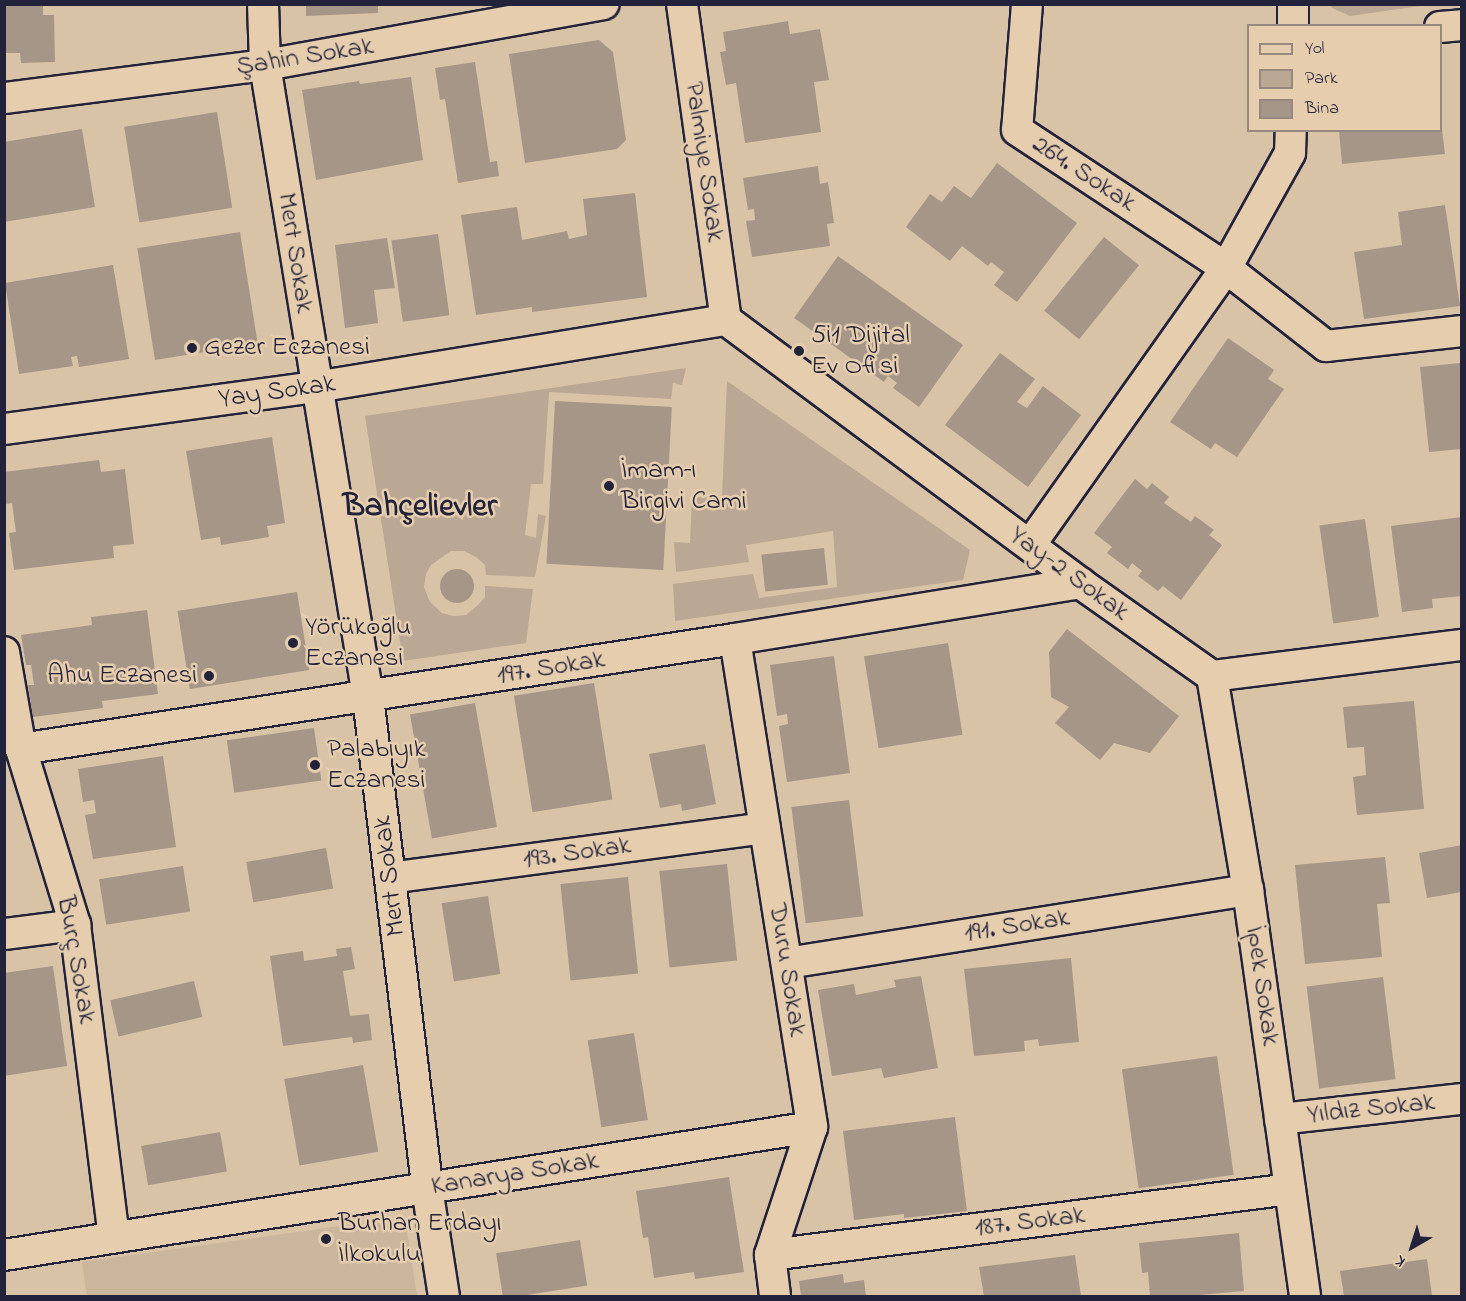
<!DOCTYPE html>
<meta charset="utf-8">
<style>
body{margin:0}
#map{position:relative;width:1466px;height:1301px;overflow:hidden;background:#d9c3a6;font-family:"Indie Flower",sans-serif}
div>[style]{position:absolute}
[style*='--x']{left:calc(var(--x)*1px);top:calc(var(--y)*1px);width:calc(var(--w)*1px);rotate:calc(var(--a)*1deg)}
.built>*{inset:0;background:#cab69d}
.green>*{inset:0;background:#bba894}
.building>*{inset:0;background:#a69688;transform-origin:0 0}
.round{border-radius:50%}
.roads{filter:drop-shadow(2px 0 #22223b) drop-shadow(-2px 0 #22223b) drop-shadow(0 2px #22223b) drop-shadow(0 -2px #22223b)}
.minor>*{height:30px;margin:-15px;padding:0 15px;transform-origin:15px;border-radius:15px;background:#e5cdad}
.dots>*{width:16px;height:16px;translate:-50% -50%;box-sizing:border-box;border:3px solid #e5cdad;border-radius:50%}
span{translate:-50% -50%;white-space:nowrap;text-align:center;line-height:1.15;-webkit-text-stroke:5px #e5cdad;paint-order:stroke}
.street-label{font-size:27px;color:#22223b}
.poi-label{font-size:27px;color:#22223b}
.left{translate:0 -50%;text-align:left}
.right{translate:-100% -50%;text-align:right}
.district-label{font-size:33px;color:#22223b;font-weight:700}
.frame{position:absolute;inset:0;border:6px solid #22223b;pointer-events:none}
.legend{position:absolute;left:1247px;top:24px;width:195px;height:108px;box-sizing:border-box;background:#e5cdad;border:2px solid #97897f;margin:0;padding:8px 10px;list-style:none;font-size:18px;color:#22223b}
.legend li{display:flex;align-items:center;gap:12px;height:30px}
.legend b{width:30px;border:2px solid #97897f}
.north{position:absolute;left:1382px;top:1217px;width:60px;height:60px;-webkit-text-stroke:4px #e5cdad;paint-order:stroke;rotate:219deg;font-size:16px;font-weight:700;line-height:24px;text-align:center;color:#22223b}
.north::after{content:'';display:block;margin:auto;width:21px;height:27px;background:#22223b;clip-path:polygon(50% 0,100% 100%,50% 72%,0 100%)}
</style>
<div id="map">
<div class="built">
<div style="clip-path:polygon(405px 1217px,417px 1296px,87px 1296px,82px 1262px)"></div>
</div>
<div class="green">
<div style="clip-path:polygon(1331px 5px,1427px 5px,1350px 16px,1332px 8px)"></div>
<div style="clip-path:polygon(686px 368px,682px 385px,673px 383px,671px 399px,549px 392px,543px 484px,531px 484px,525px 535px,536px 538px,538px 514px,546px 516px,535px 577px,486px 575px,485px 565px,476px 557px,464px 551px,451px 551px,431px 565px,426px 574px,424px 587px,430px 602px,442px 613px,454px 616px,466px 615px,478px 605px,485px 597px,485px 586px,533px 589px,526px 643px,403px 661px,365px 416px)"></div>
<div style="clip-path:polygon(727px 381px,970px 550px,963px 580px,675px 621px,673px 584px,753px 574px,759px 598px,837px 587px,833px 531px,746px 545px,749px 562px,676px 572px,674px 542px,690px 543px,692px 497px,722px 498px)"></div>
</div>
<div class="building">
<div style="clip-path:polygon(4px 4px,43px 4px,43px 15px,54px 15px,55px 62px,21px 63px,20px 53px,4px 53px)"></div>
<div style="clip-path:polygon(306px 4px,378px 4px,378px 13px,306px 16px)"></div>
<div style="clip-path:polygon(788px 21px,790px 34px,820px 29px,829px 80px,814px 82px,821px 132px,745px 143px,736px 83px,726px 85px,720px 52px,726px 51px,723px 32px)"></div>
<div style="clip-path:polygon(599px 40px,613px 52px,626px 140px,617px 149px,525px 163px,509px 54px)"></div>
<div style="clip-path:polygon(475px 62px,490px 162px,497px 161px,499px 176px,458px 183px,445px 99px,440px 100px,435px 68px)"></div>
<div style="clip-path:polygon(411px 77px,423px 160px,316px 180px,302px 90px,359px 81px,360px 84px)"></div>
<div style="left:217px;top:112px;width:97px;height:94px;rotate:81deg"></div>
<div style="clip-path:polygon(82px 129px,95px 207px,4px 222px,4px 142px)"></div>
<div style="clip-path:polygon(1339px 130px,1442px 130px,1445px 154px,1342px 164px)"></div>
<div style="clip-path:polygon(997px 163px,1077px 223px,1017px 302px,994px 285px,1004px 272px,991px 262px,988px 266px,962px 246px,950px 261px,906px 227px,930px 194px,942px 202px,954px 186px,971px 198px)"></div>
<div style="clip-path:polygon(818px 166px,820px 184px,828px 182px,834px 223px,827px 224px,830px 246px,752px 257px,746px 221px,755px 220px,754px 209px,748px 210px,743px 178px)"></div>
<div style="clip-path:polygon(635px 193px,647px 297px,532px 312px,532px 307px,476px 315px,461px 215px,517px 207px,522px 240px,567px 231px,569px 239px,587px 235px,583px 199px)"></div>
<div style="clip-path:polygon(1445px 205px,1460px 306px,1364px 319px,1354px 252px,1402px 245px,1398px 212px)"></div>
<div style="left:240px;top:232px;width:113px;height:104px;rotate:81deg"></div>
<div style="left:438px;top:234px;width:82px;height:47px;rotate:82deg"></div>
<div style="left:1104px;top:237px;width:45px;height:95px;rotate:39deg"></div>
<div style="clip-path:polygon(387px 238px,395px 288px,374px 290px,378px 323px,345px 328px,335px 245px)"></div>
<div style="clip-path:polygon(838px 256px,963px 345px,919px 407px,893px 388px,897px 383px,888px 376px,884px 382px,828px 342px,832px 335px,825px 330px,821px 337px,794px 318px)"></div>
<div style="clip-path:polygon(113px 265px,129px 359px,79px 367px,77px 356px,71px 357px,73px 366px,19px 374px,5px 283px)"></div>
<div style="clip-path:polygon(1228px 338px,1274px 370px,1268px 379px,1284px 389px,1237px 457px,1215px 443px,1211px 449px,1170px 422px)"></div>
<div style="clip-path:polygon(1000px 353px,1035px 379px,1017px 402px,1027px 408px,1043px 386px,1081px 415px,1028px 487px,945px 425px)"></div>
<div style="clip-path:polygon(1460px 363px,1462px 449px,1429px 452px,1420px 367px)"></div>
<div style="left:555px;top:401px;width:117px;height:163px;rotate:3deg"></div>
<div style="clip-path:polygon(272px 437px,285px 523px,267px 526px,269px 537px,221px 545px,220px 537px,201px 540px,186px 451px)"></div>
<div style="clip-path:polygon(99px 460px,101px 472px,125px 469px,134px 544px,113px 546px,114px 558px,14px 570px,9px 533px,16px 532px,12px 503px,6px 504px,4px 472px)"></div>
<div style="clip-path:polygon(1135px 479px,1147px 489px,1152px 483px,1169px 497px,1164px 503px,1191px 522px,1195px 516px,1214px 530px,1209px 535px,1222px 545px,1181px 600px,1163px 586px,1158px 591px,1138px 576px,1142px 571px,1132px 563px,1128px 569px,1107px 553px,1112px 547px,1094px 533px)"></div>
<div style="clip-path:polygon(1462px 517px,1462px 596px,1432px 599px,1433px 608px,1402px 612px,1391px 526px)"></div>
<div style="left:1365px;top:519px;width:99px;height:46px;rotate:82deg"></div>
<div style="left:824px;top:548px;width:37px;height:63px;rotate:84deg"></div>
<div class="round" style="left:440px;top:569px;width:34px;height:34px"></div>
<div style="left:297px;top:592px;width:79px;height:121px;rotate:81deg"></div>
<div style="clip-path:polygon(147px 610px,158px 694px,102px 701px,103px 708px,33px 717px,28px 685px,34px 685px,31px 665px,26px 665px,21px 635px,92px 625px,91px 617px)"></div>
<div style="clip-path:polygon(1067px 629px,1179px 716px,1150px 753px,1114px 743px,1100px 760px,1055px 723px,1069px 707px,1051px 697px,1049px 652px)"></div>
<div style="left:948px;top:643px;width:93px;height:85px;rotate:81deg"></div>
<div style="clip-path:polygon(834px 656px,850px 773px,787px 782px,779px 726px,788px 724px,787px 714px,777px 716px,770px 665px)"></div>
<div style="left:594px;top:683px;width:118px;height:81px;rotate:81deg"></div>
<div style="clip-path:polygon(1414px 701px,1424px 809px,1357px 815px,1353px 777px,1366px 775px,1364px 747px,1347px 748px,1343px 707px)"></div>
<div style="left:475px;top:703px;width:126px;height:66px;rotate:80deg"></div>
<div style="left:314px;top:728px;width:53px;height:88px;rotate:82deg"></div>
<div style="clip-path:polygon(705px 744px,716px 804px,682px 811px,681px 804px,660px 808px,649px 754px)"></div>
<div style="clip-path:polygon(163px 756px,176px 847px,93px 859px,85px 815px,96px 813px,94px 800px,83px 802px,78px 769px)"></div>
<div style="left:849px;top:800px;width:117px;height:58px;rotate:83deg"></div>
<div style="clip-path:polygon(1462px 845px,1462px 892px,1427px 898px,1419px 853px)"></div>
<div style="left:326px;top:848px;width:41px;height:81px;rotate:80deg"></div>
<div style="clip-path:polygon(1385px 857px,1390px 903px,1377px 904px,1382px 957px,1305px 964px,1295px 865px)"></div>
<div style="left:727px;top:864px;width:97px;height:68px;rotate:84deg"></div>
<div style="left:183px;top:866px;width:46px;height:85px;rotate:81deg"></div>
<div style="left:628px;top:877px;width:97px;height:68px;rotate:84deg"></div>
<div style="left:488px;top:896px;width:79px;height:47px;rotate:81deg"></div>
<div style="clip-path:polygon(351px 947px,355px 969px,343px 971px,350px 1016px,369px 1014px,372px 1040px,353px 1043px,352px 1037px,283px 1046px,270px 956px,303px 951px,304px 961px,337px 956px,336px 949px)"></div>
<div style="clip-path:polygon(1071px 958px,1079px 1042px,1039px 1046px,1038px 1039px,1024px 1041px,1025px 1051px,974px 1056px,964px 969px)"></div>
<div style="clip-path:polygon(53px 966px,67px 1066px,4px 1076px,4px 973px)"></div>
<div style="clip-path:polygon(921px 976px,938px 1068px,884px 1078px,881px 1068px,832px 1076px,818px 990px,854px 984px,856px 995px,896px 987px,894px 980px)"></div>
<div style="left:1383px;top:977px;width:103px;height:77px;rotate:83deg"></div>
<div style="left:194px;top:981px;width:37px;height:86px;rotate:77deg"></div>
<div style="left:634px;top:1033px;width:88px;height:47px;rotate:81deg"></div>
<div style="left:1217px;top:1056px;width:120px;height:96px;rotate:82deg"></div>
<div style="left:363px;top:1065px;width:88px;height:80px;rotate:80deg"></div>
<div style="clip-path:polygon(955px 1117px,967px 1211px,904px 1218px,904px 1214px,854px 1220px,843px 1131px)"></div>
<div style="left:220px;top:1132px;width:40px;height:80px;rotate:80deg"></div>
<div style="clip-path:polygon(729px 1177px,744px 1272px,695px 1279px,694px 1272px,654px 1278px,648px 1237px,643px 1238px,636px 1191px)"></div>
<div style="clip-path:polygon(1239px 1233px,1244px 1291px,1189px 1296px,1150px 1296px,1148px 1272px,1142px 1273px,1139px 1243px)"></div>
<div style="left:580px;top:1240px;width:46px;height:85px;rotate:81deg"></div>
<div style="clip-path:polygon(1075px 1255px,1081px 1296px,984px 1296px,979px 1267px)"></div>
<div style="clip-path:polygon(1427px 1259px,1432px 1296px,1344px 1296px,1340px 1271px)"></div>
<div style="clip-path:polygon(843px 1274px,844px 1283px,864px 1280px,866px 1296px,801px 1296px,799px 1281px)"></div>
</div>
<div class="roads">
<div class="minor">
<div style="--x:263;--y:4;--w:61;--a:88.1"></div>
<div style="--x:265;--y:65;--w:640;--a:80.74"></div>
<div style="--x:368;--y:697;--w:495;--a:83.1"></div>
<div style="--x:427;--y:1188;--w:109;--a:81.1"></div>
<div style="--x:682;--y:4;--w:319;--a:82.1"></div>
<div style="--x:1027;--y:4;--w:126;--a:94.5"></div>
<div style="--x:1017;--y:130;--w:250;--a:33.4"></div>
<div style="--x:1226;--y:268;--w:127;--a:38"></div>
<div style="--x:1326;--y:346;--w:137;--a:-6.3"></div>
<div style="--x:1293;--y:4;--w:22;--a:90"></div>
<div style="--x:1440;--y:27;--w:22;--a:-5"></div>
<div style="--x:4;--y:98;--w:263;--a:-7.2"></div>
<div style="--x:265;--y:65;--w:344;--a:-10.2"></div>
<div style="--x:726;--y:320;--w:441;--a:36.6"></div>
<div style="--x:1080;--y:583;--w:161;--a:35.2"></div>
<div style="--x:1212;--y:676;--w:252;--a:-7.1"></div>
<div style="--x:4;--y:429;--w:315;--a:-7.7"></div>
<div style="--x:316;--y:387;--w:415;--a:-9.3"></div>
<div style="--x:1030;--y:545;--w:339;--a:-54.7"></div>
<div style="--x:1226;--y:268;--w:132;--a:-60.9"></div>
<div style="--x:1290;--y:153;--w:23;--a:-88"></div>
<div style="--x:735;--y:639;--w:494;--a:81"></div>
<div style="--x:812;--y:1127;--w:135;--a:108.2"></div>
<div style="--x:770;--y:1255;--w:41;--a:83"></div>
<div style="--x:4;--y:652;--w:98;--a:80.1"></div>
<div style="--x:21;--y:749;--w:184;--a:72.9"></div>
<div style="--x:75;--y:925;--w:314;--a:82.9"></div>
<div style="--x:1212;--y:676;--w:217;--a:80.5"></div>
<div style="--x:1248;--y:890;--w:410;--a:82"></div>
<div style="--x:21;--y:749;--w:722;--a:-8.76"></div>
<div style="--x:735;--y:639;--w:350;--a:-9.2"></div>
<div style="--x:390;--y:878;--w:378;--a:-7.6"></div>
<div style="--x:4;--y:934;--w:72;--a:-7.2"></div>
<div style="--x:787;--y:963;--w:467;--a:-9"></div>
<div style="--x:1280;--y:1119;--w:183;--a:-6.3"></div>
<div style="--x:4;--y:1255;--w:818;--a:-9"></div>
<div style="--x:770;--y:1255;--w:524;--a:-7.23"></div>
</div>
</div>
<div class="dots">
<div style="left:192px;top:348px;background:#22223b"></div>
<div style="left:799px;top:351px;background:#22223b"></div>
<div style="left:609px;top:486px;background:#22223b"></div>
<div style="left:293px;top:643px;background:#22223b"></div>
<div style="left:209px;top:676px;background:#22223b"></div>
<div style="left:315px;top:765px;background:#22223b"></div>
<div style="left:326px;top:1239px;background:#22223b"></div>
</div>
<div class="street-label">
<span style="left:305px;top:57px;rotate:-9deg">Şahin Sokak</span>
<span style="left:704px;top:162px;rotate:82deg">Palmiye Sokak</span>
<span style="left:1084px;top:174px;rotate:33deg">264. Sokak</span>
<span style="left:295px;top:253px;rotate:81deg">Mert Sokak</span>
<span style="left:277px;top:392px;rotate:-8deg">Yay Sokak</span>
<span style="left:1069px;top:574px;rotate:36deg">Yay-2 Sokak</span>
<span style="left:551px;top:668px;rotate:-9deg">197. Sokak</span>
<span style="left:577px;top:853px;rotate:-8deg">193. Sokak</span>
<span style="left:390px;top:876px;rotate:-97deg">Mert Sokak</span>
<span style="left:1017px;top:926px;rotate:-9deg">191. Sokak</span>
<span style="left:76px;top:960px;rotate:80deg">Burç Sokak</span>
<span style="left:787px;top:970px;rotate:81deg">Duru Sokak</span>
<span style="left:1262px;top:986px;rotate:82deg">İpek Sokak</span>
<span style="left:1371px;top:1109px;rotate:-6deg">Yıldız Sokak</span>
<span style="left:515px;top:1174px;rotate:-9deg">Kanarya Sokak</span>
<span style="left:1030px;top:1222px;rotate:-7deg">187. Sokak</span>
</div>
<div class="poi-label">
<span class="left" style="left:811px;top:351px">5i1 Dijital<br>Ev Ofisi</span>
<span class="left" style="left:204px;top:348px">Gezer Eczanesi</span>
<span class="left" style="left:621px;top:486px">İmam–ı<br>Birgivi Cami</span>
<span class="left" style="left:305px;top:643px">Yörükoğlu<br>Eczanesi</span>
<span class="right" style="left:197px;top:676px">Ahu Eczanesi</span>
<span class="left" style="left:327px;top:765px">Palabıyık<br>Eczanesi</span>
<span class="left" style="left:338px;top:1239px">Burhan Erdayı<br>İlkokulu</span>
</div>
<div class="district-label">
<span style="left:420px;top:508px">Bahçelievler</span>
</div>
<div class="frame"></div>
<ul class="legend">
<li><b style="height:8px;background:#e5cdad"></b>Yol</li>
<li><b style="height:16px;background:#bba894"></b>Park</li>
<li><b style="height:16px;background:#a69688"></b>Bina</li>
</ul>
<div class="north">K</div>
</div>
